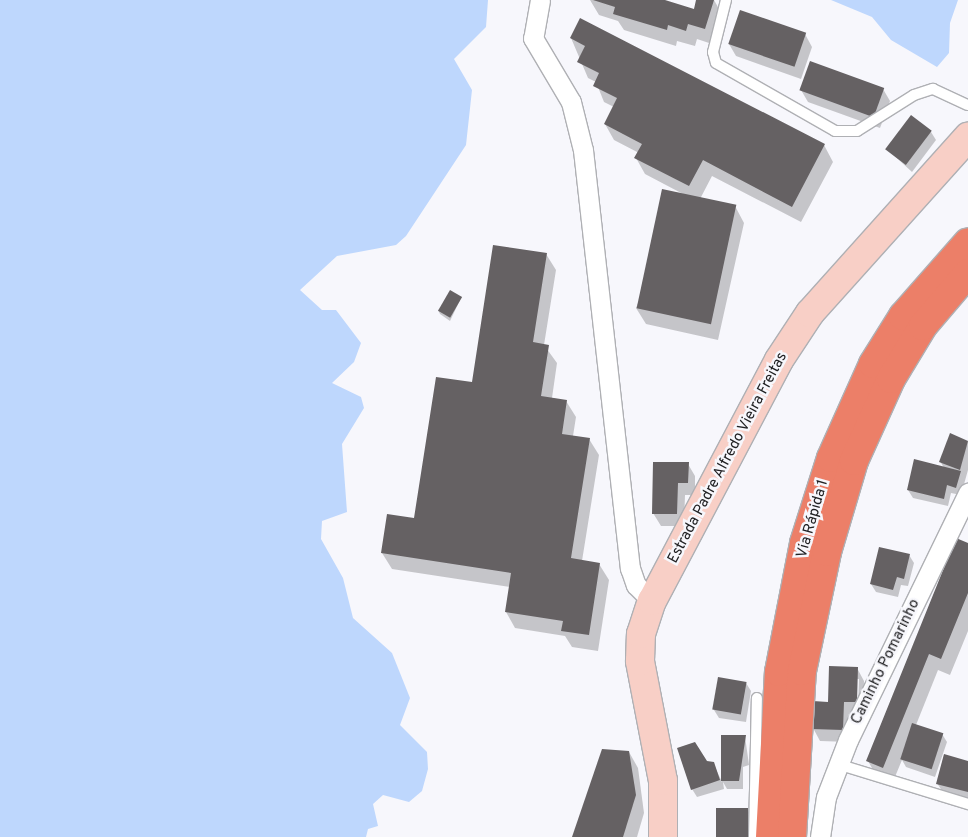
<!DOCTYPE html>
<meta charset="utf-8">
<style>
body{margin:0}
#map{position:relative;width:968px;height:837px;overflow:hidden;background:#f7f7fc;font-family:Overpass,sans-serif}
div>[style]{position:absolute}
[style*='--x']{left:calc(var(--x)*1px);top:calc(var(--y)*1px);width:calc(var(--w)*1px);rotate:calc(var(--a)*1deg)}
.water>*{inset:0;background:#bed7fd}
.shadow>*{inset:0;background:#0003}
.building>*{inset:0;background:#656163;transform-origin:0 0}
.roads{filter:drop-shadow(1px 0 #afb0b4) drop-shadow(-1px 0 #afb0b4) drop-shadow(0 1px #afb0b4) drop-shadow(0 -1px #afb0b4)}
.service>*{height:10px;margin:-5px;padding:0 5px;transform-origin:5px;border-radius:5px;background:#fff}
.minor>*{height:19px;margin:-9.5px;padding:0 9.5px;transform-origin:9.5px;border-radius:9.5px;background:#fff}
.secondary>*{height:28px;margin:-14px;padding:0 14px;transform-origin:14px;border-radius:14px;background:#f8cfc6}
.trunk>*{height:28px;margin:-14px;padding:0 14px;transform-origin:14px;border-radius:14px;background:#ec7f68}
span{translate:-50% -50%;white-space:nowrap;text-align:center;line-height:1.15;-webkit-text-stroke:5px #f7f7fc;paint-order:stroke}
.street-label{font-size:15px;color:#222224}
</style>
<div id="map">
<div class="water">
<div style="clip-path:polygon(0 0,488px 0,486px 27px,454px 59px,472px 90px,466px 145px,406px 236px,396px 245px,337px 256px,300px 290px,322px 310px,336px 310px,361px 343px,354px 362px,332px 383px,361px 397px,364px 408px,342px 444px,347px 512px,322px 521px,321px 539px,343px 578px,353px 618px,392px 653px,410px 698px,400px 725px,427px 752px,428px 769px,422px 791px,409px 802px,383px 795px,373px 804px,378px 826px,368px 829px,366px 837px,0 837px)"></div>
<div style="clip-path:polygon(831px 0,958px 0,950px 23px,949px 53px,937px 67px,891px 40px,872px 17px)"></div>
</div>
<div class="shadow">
<div style="clip-path:polygon(590px 0,660px 0,694px 10px,697px 0,714px 0,723px 16px,715px 45px,697px 39px,695px 46px,677px 41px,676px 46px,624px 30px,618px 21px,599px 15px)"></div>
<div style="clip-path:polygon(805px 34px,812px 47px,801px 79px,736px 56px,729px 44px)"></div>
<div style="clip-path:polygon(571px 38px,824px 145px,833px 162px,801px 222px,712px 176px,700px 199px,735px 206px,744px 223px,718px 340px,646px 324px,636px 308px,683px 194px,645px 174px,636px 158px,639px 153px,614px 140px,605px 124px,614px 107px,604px 102px,596px 82px,588px 78px)"></div>
<div style="clip-path:polygon(883px 89px,890px 101px,880px 128px,808px 102px,801px 90px)"></div>
<div style="clip-path:polygon(931px 132px,936px 140px,912px 172px,887px 149px)"></div>
<div style="clip-path:polygon(546px 254px,556px 270px,544px 345px,557px 363px,552px 398px,566px 401px,576px 417px,573px 436px,589px 439px,599px 455px,582px 561px,599px 564px,609px 580px,598px 651px,572px 647px,565px 636px,515px 628px,506px 612px,510px 587px,392px 569px,382px 553px,415px 520px,473px 384px)"></div>
<div style="clip-path:polygon(461px 298px,450px 321px,440px 314px,438px 310px)"></div>
<div style="clip-path:polygon(951px 435px,968px 442px,968px 470px,961px 495px,951px 493px,948px 506px,913px 498px,908px 490px,944px 468px,940px 461px)"></div>
<div style="clip-path:polygon(688px 464px,695px 476px,695px 495px,685px 495px,684px 526px,661px 526px,653px 513px)"></div>
<div style="clip-path:polygon(968px 546px,968px 631px,950px 675px,938px 670px,916px 725px,942px 734px,947px 742px,935px 777px,906px 767px,902px 760px,892px 784px,877px 777px,868px 761px)"></div>
<div style="clip-path:polygon(909px 555px,914px 563px,908px 586px,901px 585px,898px 597px,876px 592px,871px 584px)"></div>
<div style="clip-path:polygon(evenodd,857px 668px,864px 681px,863px 714px,850px 742px,820px 741px,813px 728px,857px 668px,856px 679px,859px 679px,858px 708px,855px 708px,856px 679px)"></div>
<div style="clip-path:polygon(746px 683px,751px 691px,746px 722px,719px 718px,714px 710px)"></div>
<div style="clip-path:polygon(745px 736px,749px 765px,743px 767px,743px 789px,727px 789px,723px 782px,724px 789px,697px 797px,692px 789px,706px 762px,713px 763px,722px 782px,722px 737px)"></div>
<div style="clip-path:polygon(603px 751px,629px 752px,638px 768px,644px 813px,637px 837px,573px 837px)"></div>
<div style="clip-path:polygon(968px 762px,968px 798px,942px 791px,937px 783px)"></div>
<div style="clip-path:polygon(747px 809px,754px 822px,754px 837px,717px 837px)"></div>
</div>
<div class="building">
<div style="clip-path:polygon(593px 0,665px 0,694px 9px,696px 0,714px 0,705px 29px,688px 24px,686px 31px,668px 25px,667px 30px,613px 14px,615px 7px)"></div>
<div style="left:740px;top:10px;width:70px;height:36px;rotate:19deg"></div>
<div style="clip-path:polygon(580px 18px,825px 144px,792px 207px,703px 160px,689px 186px,634px 158px,642px 144px,604px 124px,617px 98px,593px 86px,599px 73px,577px 62px,585px 46px,570px 38px)"></div>
<div style="left:810px;top:61px;width:79px;height:31px;rotate:20deg"></div>
<div style="left:911px;top:115px;width:26px;height:43px;rotate:37deg"></div>
<div style="left:662px;top:189px;width:76px;height:122px;rotate:12deg"></div>
<div style="clip-path:polygon(493px 245px,547px 253px,533px 342px,549px 345px,541px 396px,567px 400px,562px 434px,590px 438px,571px 558px,600px 563px,589px 635px,561px 631px,563px 621px,505px 612px,511px 573px,381px 553px,387px 514px,414px 518px,436px 377px,472px 382px)"></div>
<div style="left:450px;top:290px;width:14px;height:24px;rotate:30deg"></div>
<div style="clip-path:polygon(950px 433px,968px 441px,960px 470px,939px 462px)"></div>
<div style="clip-path:polygon(914px 459px,961px 471px,956px 488px,947px 485px,944px 499px,907px 490px)"></div>
<div style="clip-path:polygon(653px 462px,689px 462px,688px 483px,678px 483px,677px 514px,652px 514px)"></div>
<div style="clip-path:polygon(956px 538px,968px 543px,968px 593px,941px 659px,929px 654px,883px 768px,866px 761px)"></div>
<div style="clip-path:polygon(879px 547px,910px 554px,904px 579px,897px 577px,893px 590px,870px 584px)"></div>
<div style="clip-path:polygon(829px 666px,858px 667px,857px 702px,844px 702px,843px 730px,812px 729px,813px 701px,828px 702px)"></div>
<div style="left:718px;top:677px;width:29px;height:33px;rotate:10deg"></div>
<div style="left:912px;top:723px;width:33px;height:38px;rotate:18deg"></div>
<div style="clip-path:polygon(721px 735px,746px 735px,739px 781px,721px 781px)"></div>
<div style="clip-path:polygon(695px 742px,707px 761px,714px 762px,720px 780px,691px 790px,677px 748px)"></div>
<div style="clip-path:polygon(602px 749px,629px 751px,636px 795px,623px 837px,572px 837px)"></div>
<div style="clip-path:polygon(944px 754px,968px 761px,968px 792px,936px 784px)"></div>
<div style="left:716px;top:808px;width:32px;height:29px"></div>
</div>
<div class="roads">
<div class="service">
<div style="--x:726;--y:0;--w:54;--a:104"></div>
<div style="--x:713;--y:52;--w:11;--a:75"></div>
<div style="--x:716;--y:63;--w:137;--a:29.7"></div>
<div style="--x:835;--y:131;--w:22;--a:0"></div>
<div style="--x:857;--y:131;--w:67;--a:-32.3"></div>
<div style="--x:914;--y:95;--w:20;--a:-18"></div>
<div style="--x:933;--y:89;--w:38;--a:25"></div>
<div style="--x:847;--y:767;--w:127;--a:17"></div>
<div style="--x:754;--y:837;--w:139;--a:-88.8"></div>
</div>
<div class="minor">
<div style="--x:540;--y:0;--w:39;--a:100"></div>
<div style="--x:533;--y:38;--w:74;--a:59.3"></div>
<div style="--x:571;--y:102;--w:49;--a:76"></div>
<div style="--x:583;--y:150;--w:421;--a:83.6"></div>
<div style="--x:630;--y:568;--w:18;--a:71"></div>
<div style="--x:636;--y:585;--w:23;--a:45"></div>
<div style="--x:820;--y:837;--w:40;--a:-81.5"></div>
<div style="--x:826;--y:797;--w:61;--a:-68.9"></div>
<div style="--x:848;--y:740;--w:275;--a:-64.1"></div>
</div>
<div class="secondary">
<div style="--x:663;--y:837;--w:56;--a:-90"></div>
<div style="--x:663;--y:781;--w:122;--a:-100.9"></div>
<div style="--x:640;--y:661;--w:27;--a:-88"></div>
<div style="--x:641;--y:634;--w:35;--a:-72"></div>
<div style="--x:652;--y:601;--w:272;--a:-62.2"></div>
<div style="--x:779;--y:360;--w:56;--a:-56.6"></div>
<div style="--x:810;--y:313;--w:237;--a:-48.1"></div>
</div>
<div class="trunk">
<div style="--x:770;--y:837;--w:165;--a:-86.9"></div>
<div style="--x:779;--y:672;--w:131;--a:-79"></div>
<div style="--x:804;--y:543;--w:89;--a:-72.4"></div>
<div style="--x:831;--y:458;--w:103;--a:-65.9"></div>
<div style="--x:873;--y:364;--w:57;--a:-58"></div>
<div style="--x:903;--y:316;--w:98;--a:-48.7"></div>
<div style="--x:792;--y:837;--w:166;--a:-86.6"></div>
<div style="--x:802;--y:671;--w:122;--a:-78.1"></div>
<div style="--x:827;--y:552;--w:95;--a:-73.5"></div>
<div style="--x:854;--y:461;--w:90;--a:-65.7"></div>
<div style="--x:891;--y:379;--w:62;--a:-58.9"></div>
<div style="--x:923;--y:326;--w:70;--a:-49.7"></div>
</div>
</div>
<div class="street-label">
<span style="left:728px;top:458px;rotate:-62deg">Estrada Padre Alfredo Vieira Freitas</span>
<span style="left:813px;top:519px;rotate:-74deg">Via Rápida 1</span>
<span style="left:886px;top:662px;rotate:-64deg">Caminho Pomarinho</span>
</div>
</div>
